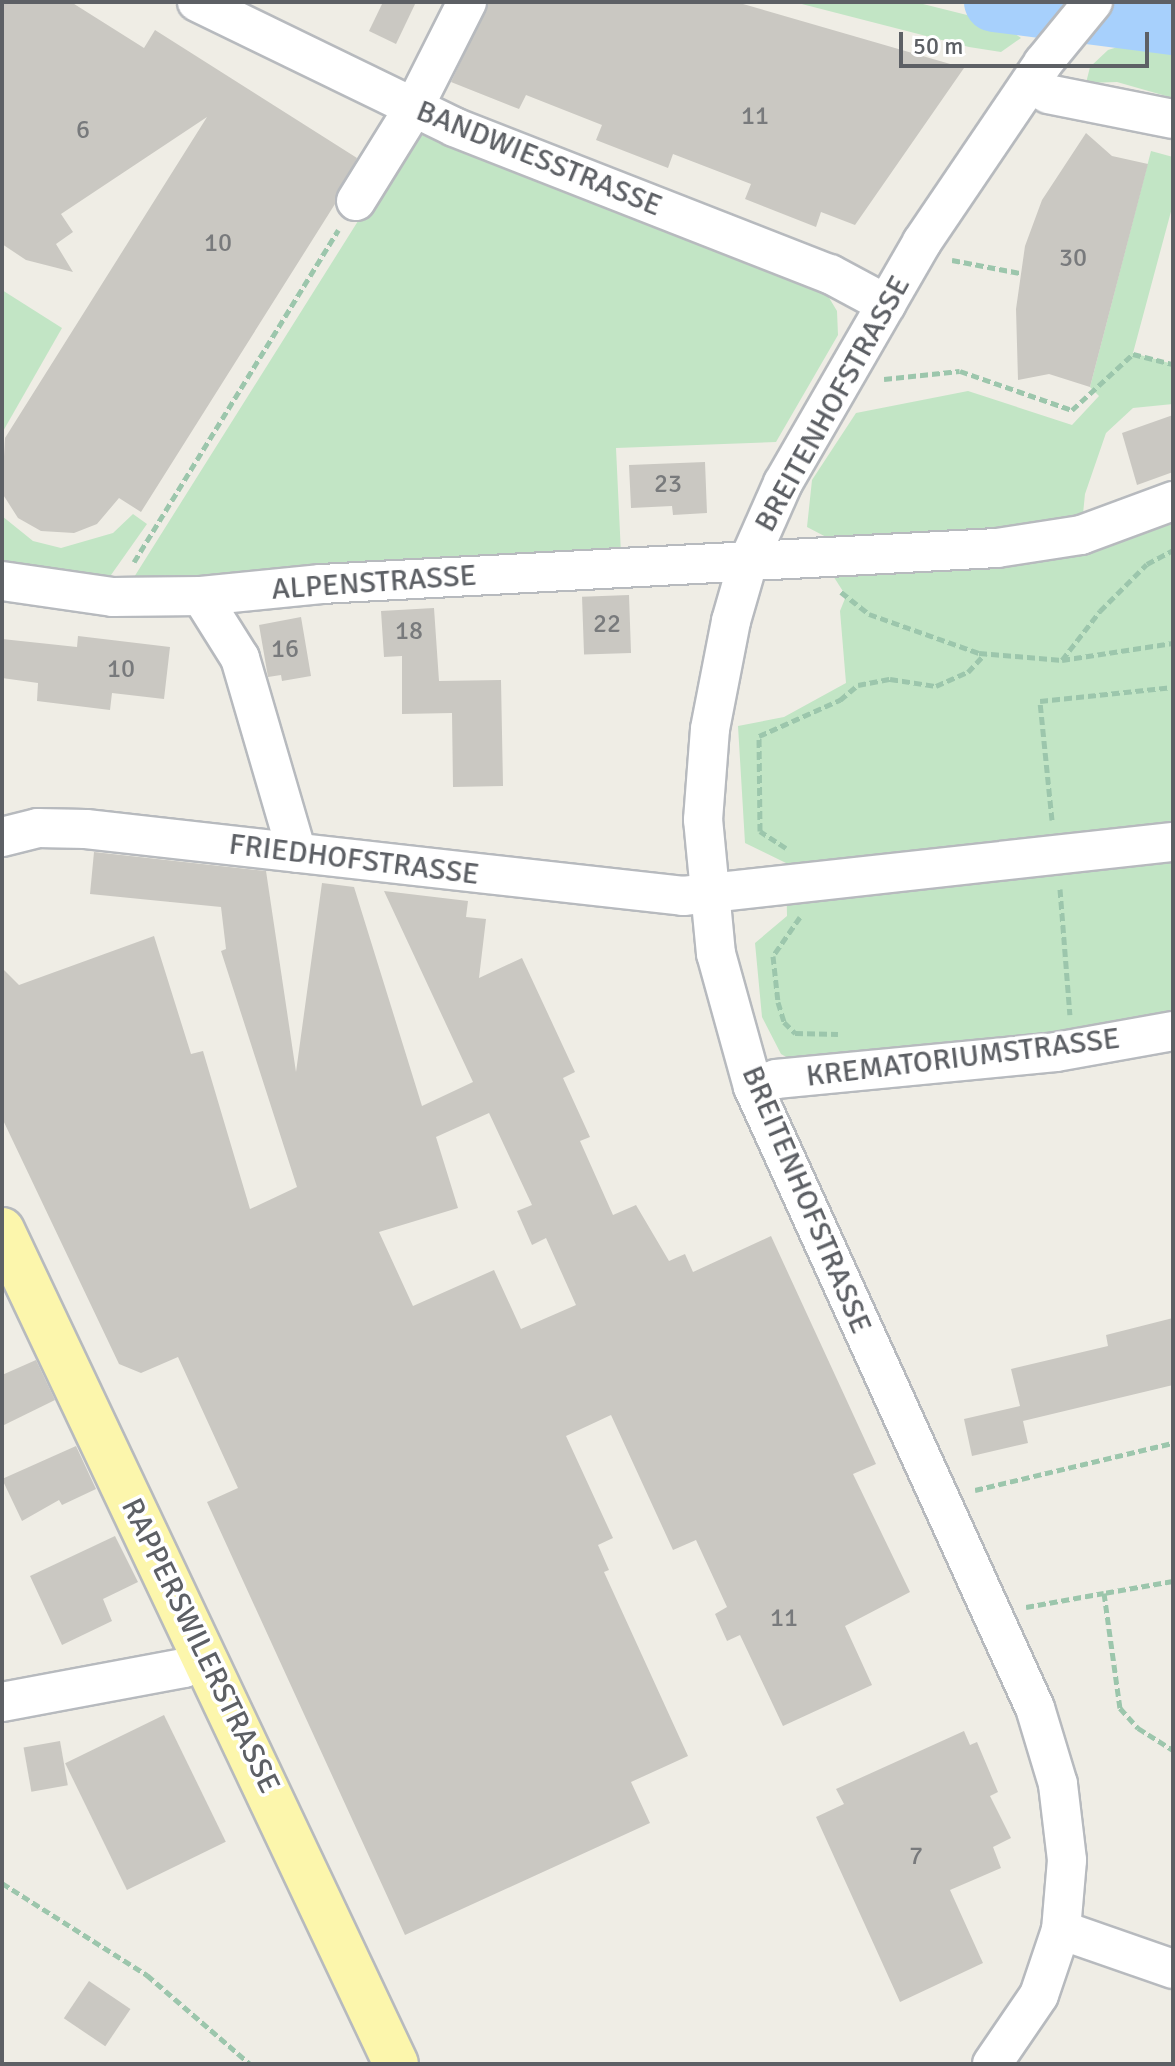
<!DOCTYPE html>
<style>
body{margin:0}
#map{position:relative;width:1175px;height:2066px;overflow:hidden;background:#efede5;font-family:Signika,sans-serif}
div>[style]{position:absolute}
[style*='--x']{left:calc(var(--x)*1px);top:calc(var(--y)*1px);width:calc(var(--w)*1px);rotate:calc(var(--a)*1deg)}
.green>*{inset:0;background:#c2e5c5}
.river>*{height:60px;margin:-30px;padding:0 30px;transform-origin:30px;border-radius:30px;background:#a7d0fc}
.building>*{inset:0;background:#cac8c2;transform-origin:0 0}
.path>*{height:5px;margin-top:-2.5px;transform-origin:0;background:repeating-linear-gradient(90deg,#9cc6ac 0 8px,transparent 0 12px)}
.roads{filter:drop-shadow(2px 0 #b7babe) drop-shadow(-2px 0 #b7babe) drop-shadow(0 2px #b7babe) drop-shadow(0 -2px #b7babe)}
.minor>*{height:38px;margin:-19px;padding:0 19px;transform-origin:19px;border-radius:19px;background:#fff}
.major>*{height:44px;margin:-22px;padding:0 22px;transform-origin:22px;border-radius:22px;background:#fcf6ac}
span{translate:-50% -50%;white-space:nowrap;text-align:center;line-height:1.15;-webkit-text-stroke:7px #fff;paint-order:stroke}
.number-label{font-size:26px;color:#787a7c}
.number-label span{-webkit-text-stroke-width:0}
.street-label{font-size:30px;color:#5d6065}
.frame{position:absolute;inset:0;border:4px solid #5d6065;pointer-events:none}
.scale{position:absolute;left:899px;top:32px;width:250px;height:36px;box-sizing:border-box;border:4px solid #5d6065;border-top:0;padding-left:10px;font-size:24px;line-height:28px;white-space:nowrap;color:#5d6065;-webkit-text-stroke:6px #fff;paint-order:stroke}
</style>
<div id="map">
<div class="green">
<div style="clip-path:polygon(794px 2px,915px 2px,999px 23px,1021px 38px,1001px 52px,969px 47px)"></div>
<div style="clip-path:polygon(1124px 45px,1173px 51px,1173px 98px,1117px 82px,1086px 83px,1090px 67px,1108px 50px)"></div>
<div style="clip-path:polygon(414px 132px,828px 296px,837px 311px,838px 335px,776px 442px,616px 448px,621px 554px,131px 582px)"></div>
<div style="clip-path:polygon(1151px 151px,1173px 157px,1173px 204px,1133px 353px,1173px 364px,1173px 404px,1133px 408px,1106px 433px,1085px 494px,1081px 534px,1173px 501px,1173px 1018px,930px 1054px,797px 1063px,781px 1054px,762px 1017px,755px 943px,787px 916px,786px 863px,745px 843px,738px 726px,784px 717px,846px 683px,840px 611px,846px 596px,821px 557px,830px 539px,807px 527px,812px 480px,856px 413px,968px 391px,1072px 425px,1099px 396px,1090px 387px)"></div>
<div style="clip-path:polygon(2px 290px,62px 328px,2px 433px)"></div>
<div style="clip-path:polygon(133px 514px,147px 524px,111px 575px,65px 578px,2px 568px,2px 516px,33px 541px,61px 548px,113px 533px)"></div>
</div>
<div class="river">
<div style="--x:994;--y:2;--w:180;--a:7.3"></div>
</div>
<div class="building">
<div style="clip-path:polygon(2px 2px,71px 2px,144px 48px,155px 30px,357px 158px,335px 204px,141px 512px,119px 498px,97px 524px,74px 533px,41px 531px,18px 518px,2px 493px,5px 438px,207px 117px,61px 214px,73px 232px,56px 244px,73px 272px,26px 260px,2px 244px)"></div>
<div style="clip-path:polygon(383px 2px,416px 2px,396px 44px,369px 31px)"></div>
<div style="clip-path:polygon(489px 2px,736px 2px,964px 68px,855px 225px,821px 212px,816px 227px,745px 199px,751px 184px,673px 154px,668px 168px,596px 140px,602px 125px,526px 95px,519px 109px,451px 82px)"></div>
<div style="clip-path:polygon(1086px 133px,1112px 156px,1148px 164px,1090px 387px,1049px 374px,1018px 380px,1016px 309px,1025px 246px,1042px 200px)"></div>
<div style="clip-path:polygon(1173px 415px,1173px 472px,1137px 485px,1122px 433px)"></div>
<div style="clip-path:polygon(705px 462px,707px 513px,673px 515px,672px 506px,631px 508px,629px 465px)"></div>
<div style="left:629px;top:595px;width:58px;height:47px;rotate:88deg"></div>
<div style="clip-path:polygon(434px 608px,439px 681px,501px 680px,503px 786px,453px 787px,452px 713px,402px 714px,402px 656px,384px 657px,381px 611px)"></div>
<div style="clip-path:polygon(301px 617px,311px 676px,282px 681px,281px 675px,268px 677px,259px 625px)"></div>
<div style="clip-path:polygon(78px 636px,170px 647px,164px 699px,112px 693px,110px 710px,37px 701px,38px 683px,2px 678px,2px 639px,77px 647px)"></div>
<div style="clip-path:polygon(evenodd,94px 852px,266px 871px,296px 1072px,322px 883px,354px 887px,422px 1106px,473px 1082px,384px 891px,468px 901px,466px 917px,486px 919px,479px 978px,522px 958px,575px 1072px,563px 1078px,590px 1137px,580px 1141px,613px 1215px,636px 1205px,669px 1261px,685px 1254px,693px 1272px,771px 1236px,876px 1464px,853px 1474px,910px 1592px,845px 1626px,872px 1685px,783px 1726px,740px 1635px,727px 1641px,715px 1614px,727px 1607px,696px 1540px,673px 1550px,611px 1415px,566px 1436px,613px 1538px,598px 1545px,609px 1570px,604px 1572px,688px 1756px,631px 1782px,650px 1823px,405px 1935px,207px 1502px,238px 1488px,178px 1357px,141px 1373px,119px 1364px,2px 1118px,2px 968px,19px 985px,154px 936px,191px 1054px,203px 1051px,250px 1209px,297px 1187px,221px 951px,226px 949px,221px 907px,90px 894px,94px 852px,489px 1113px,532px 1205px,517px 1211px,532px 1245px,546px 1238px,576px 1305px,521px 1329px,494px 1270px,413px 1306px,379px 1232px,458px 1208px,436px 1137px,489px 1113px)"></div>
<div style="clip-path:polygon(1173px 1318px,1173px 1385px,1023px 1421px,1028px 1443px,972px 1456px,964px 1419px,1020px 1406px,1011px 1369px,1108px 1346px,1106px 1335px)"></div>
<div style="clip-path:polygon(36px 1360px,55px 1400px,2px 1426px,2px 1375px)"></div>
<div style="clip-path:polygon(76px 1446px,96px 1489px,62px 1505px,59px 1500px,22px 1521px,2px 1479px)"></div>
<div style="clip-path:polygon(115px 1536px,138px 1582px,103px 1599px,112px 1621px,62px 1645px,30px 1576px)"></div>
<div style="left:164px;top:1715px;width:141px;height:110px;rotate:64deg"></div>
<div style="clip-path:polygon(964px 1731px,970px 1745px,977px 1742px,998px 1792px,990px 1796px,1011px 1838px,993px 1847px,1001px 1868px,950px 1890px,983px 1963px,900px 2002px,816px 1817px,844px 1804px,836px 1789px)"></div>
<div style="left:60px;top:1741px;width:45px;height:37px;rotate:80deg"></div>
<div style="left:89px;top:1981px;width:50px;height:45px;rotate:34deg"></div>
</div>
<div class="path">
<div style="--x:952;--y:260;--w:69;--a:10.8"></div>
<div style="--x:884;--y:379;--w:76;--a:-6"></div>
<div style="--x:960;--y:371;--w:119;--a:19.2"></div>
<div style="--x:1072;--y:410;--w:83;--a:-42.6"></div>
<div style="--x:1133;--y:354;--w:40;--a:14.4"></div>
<div style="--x:134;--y:562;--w:390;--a:-58.4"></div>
<div style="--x:841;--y:592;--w:36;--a:38"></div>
<div style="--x:869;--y:614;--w:117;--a:19.5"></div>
<div style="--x:979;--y:653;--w:83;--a:4.8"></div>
<div style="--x:1062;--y:660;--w:112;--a:-8.7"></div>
<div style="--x:1062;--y:660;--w:62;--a:-52.2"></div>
<div style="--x:1100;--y:611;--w:66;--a:-45"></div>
<div style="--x:1147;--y:564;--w:30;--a:-28"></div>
<div style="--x:1052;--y:820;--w:120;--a:-95.8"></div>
<div style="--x:1040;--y:701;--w:134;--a:-6"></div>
<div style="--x:786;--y:848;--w:31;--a:-147"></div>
<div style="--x:760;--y:831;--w:95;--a:-90.6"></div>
<div style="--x:759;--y:736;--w:89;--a:-24"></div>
<div style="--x:840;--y:700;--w:23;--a:-40"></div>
<div style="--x:858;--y:685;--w:33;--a:-11"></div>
<div style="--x:890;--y:679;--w:47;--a:8.7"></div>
<div style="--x:936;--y:686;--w:35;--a:-24"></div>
<div style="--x:968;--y:672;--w:26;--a:-47"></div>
<div style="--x:1060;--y:889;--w:126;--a:85.5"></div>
<div style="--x:800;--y:917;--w:47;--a:124.7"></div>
<div style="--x:773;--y:956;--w:46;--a:83.8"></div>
<div style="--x:778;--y:1002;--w:21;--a:73"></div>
<div style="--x:784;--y:1022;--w:16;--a:45"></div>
<div style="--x:795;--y:1033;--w:43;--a:1.3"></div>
<div style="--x:975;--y:1490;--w:204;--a:-13.4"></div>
<div style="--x:1173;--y:1581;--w:70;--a:170.1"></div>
<div style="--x:1104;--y:1593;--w:116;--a:82.1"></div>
<div style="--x:1120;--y:1708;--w:27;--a:48"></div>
<div style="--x:1138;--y:1728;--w:41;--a:32.2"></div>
<div style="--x:1026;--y:1607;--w:79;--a:-10.2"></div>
<div style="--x:2;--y:1883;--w:172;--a:32.4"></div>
<div style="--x:147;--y:1975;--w:136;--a:40.8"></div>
</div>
<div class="roads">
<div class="minor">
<div style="--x:197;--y:2;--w:286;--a:25.9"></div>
<div style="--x:454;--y:127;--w:404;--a:21.4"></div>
<div style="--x:830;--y:274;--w:64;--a:28.2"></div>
<div style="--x:1048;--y:94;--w:127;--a:11.3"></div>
<div style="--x:356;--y:201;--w:108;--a:-58.2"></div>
<div style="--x:413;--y:109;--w:120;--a:-63.2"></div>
<div style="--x:2;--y:581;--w:112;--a:8.2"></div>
<div style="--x:113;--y:597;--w:88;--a:-0.7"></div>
<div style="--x:201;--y:596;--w:121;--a:-5.7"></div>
<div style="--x:321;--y:584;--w:677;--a:-3.05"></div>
<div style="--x:997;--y:548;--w:85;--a:-8.8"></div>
<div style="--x:1081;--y:535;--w:98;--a:-20.3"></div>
<div style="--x:201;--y:596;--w:73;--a:57.8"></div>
<div style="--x:240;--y:658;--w:203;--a:73.7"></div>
<div style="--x:2;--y:837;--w:37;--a:-14"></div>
<div style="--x:38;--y:828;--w:48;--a:1.2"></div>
<div style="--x:86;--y:829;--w:601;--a:6.4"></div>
<div style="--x:683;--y:896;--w:493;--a:-6.3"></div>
<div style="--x:753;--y:1087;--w:24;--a:-19"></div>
<div style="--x:776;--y:1079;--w:281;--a:-5.5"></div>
<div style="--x:1056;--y:1052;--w:119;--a:-10.2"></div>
<div style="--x:2;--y:1702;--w:185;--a:-10.6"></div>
<div style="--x:184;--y:1668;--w:25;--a:-23"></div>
<div style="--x:1061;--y:1930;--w:119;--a:19.2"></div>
<div style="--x:992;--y:2064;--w:83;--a:-55.7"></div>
<div style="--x:1039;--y:1995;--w:69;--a:-71.3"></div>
<div style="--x:1061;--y:1930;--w:70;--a:-85.1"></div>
<div style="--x:1067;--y:1860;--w:77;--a:-96.8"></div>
<div style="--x:1058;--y:1784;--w:79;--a:-106.8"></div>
<div style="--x:1035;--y:1708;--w:682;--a:-114.42"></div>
<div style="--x:753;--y:1087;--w:138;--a:-105.5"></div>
<div style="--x:716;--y:954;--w:135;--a:-95.5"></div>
<div style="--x:703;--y:820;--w:91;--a:-85.6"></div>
<div style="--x:710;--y:729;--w:110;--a:-79"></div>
<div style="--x:731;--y:621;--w:61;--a:-73.9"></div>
<div style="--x:748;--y:562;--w:86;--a:-66.1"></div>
<div style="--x:783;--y:483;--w:278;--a:-60"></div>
<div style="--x:922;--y:242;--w:216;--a:-55.9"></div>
<div style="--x:1043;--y:63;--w:79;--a:-50.7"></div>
</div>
<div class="major">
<div style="--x:2;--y:1230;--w:922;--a:64.71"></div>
</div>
</div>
<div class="number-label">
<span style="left:755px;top:117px">11</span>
<span style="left:83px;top:131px">6</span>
<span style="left:218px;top:244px">10</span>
<span style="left:1073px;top:259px">30</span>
<span style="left:668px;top:485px">23</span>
<span style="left:607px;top:625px">22</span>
<span style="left:409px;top:632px">18</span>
<span style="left:285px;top:650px">16</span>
<span style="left:121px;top:670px">10</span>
<span style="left:784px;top:1619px">11</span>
<span style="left:916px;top:1857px">7</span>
</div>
<div class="street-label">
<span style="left:539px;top:159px;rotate:22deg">BANDWIESSTRASSE</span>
<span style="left:833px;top:404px;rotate:-61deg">BREITENHOFSTRASSE</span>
<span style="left:374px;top:583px;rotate:-4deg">ALPENSTRASSE</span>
<span style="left:354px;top:860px;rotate:7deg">FRIEDHOFSTRASSE</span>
<span style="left:963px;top:1058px;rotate:-7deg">KREMATORIUMSTRASSE</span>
<span style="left:806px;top:1200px;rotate:67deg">BREITENHOFSTRASSE</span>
<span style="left:200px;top:1646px;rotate:64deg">RAPPERSWILERSTRASSE</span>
</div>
<div class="frame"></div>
<div class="scale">50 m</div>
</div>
